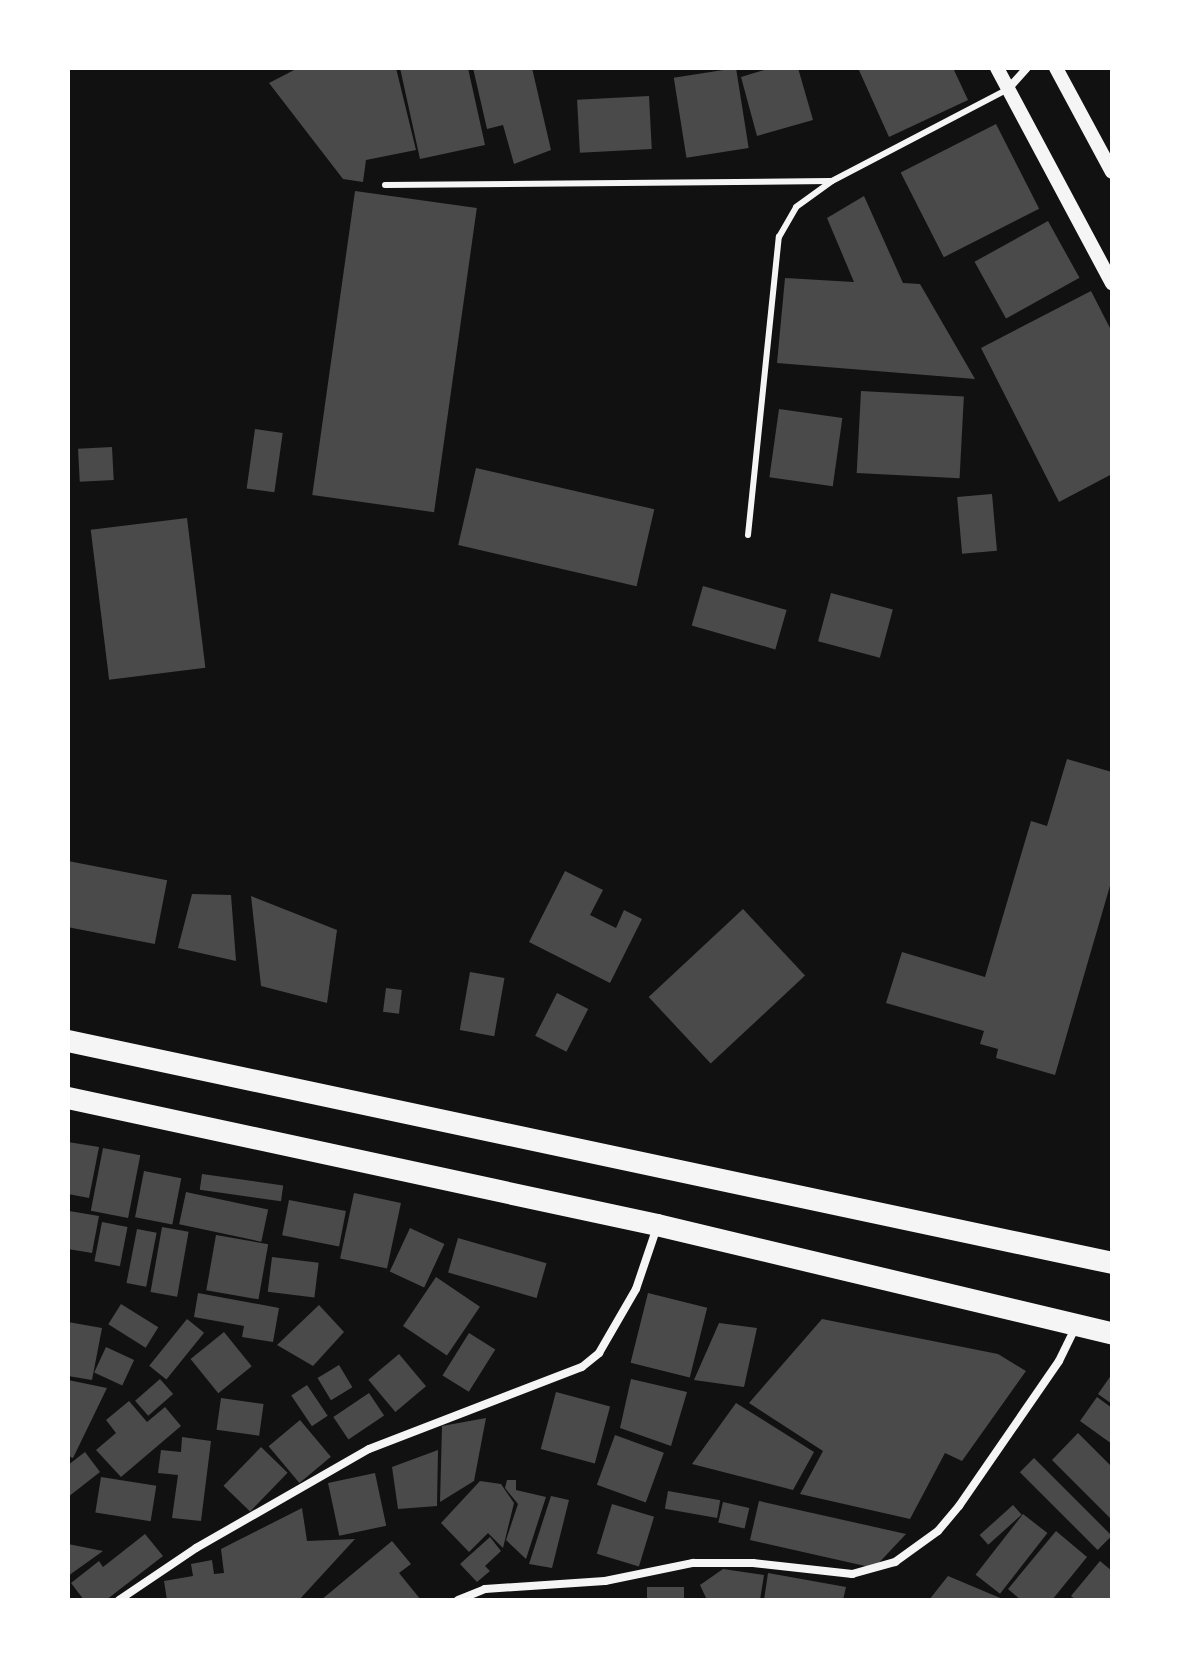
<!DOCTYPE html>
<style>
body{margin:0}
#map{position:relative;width:1180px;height:1668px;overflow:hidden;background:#111;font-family:Lora,serif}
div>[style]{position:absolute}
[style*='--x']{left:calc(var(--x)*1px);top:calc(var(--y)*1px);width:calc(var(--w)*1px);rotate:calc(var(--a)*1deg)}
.building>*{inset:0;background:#4a4a4a;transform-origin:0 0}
.service>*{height:6px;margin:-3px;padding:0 3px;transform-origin:3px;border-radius:3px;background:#f5f5f5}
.minor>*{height:8px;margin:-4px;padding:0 4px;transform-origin:4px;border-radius:4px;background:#f5f5f5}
.tertiary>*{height:14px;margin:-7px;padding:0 7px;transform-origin:7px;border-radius:7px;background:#f5f5f5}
.trunk>*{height:22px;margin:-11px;padding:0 11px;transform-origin:11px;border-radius:11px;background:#f5f5f5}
span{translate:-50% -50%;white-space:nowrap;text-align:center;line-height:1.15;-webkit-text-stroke:8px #fff;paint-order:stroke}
.frame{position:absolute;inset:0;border:70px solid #fff;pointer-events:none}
</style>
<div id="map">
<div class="building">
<div style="clip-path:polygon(298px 68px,396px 68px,416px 150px,366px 160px,363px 182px,343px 179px,269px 83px)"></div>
<div style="clip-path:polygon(400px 68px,468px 68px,485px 145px,420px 159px)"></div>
<div style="clip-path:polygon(473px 68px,532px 68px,551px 150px,514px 164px,503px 125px,487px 129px)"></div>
<div style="left:736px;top:68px;width:81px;height:63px;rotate:81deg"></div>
<div style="clip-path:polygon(771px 68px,798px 68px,813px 120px,757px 136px,741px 77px)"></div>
<div style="clip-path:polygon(858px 68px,953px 68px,968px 100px,889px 137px)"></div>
<div style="left:649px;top:96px;width:53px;height:72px;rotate:87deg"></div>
<div style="left:996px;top:124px;width:95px;height:107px;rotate:63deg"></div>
<div style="left:355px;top:191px;width:123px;height:307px;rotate:8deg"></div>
<div style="clip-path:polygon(864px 196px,903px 283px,920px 284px,975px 379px,777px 363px,785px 278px,854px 282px,827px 218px)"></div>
<div style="left:1048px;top:221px;width:65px;height:84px;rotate:61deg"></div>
<div style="clip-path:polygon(1091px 291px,1112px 332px,1112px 474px,1059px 502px,981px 348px)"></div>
<div style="left:861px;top:391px;width:103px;height:82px;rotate:3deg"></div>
<div style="left:779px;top:409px;width:64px;height:69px;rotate:8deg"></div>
<div style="left:255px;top:429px;width:28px;height:60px;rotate:8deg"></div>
<div style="left:112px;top:447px;width:33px;height:34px;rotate:87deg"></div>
<div style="left:476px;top:468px;width:183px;height:79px;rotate:13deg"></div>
<div style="left:992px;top:494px;width:57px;height:35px;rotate:85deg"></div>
<div style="left:187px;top:518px;width:151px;height:97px;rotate:83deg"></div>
<div style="left:703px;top:586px;width:87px;height:41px;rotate:16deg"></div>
<div style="left:831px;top:593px;width:64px;height:50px;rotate:15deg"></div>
<div style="clip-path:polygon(1067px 759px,1112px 772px,1112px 879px,1055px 1075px,996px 1058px,998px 1049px,980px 1044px,984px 1031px,886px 1003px,902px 952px,985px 977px,1031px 821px,1047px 826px)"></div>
<div style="left:68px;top:861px;width:101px;height:65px;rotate:11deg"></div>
<div style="clip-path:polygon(565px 871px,603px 890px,590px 915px,616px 928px,624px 910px,642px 919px,610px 983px,529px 942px)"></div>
<div style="clip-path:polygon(192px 894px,231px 895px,236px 961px,178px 948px)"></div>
<div style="clip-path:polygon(251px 896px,337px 930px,327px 1003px,261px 986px)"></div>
<div style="left:743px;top:909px;width:91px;height:129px;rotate:47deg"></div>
<div style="left:470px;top:972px;width:35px;height:59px;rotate:10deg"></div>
<div style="left:386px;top:988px;width:16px;height:24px;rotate:7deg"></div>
<div style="left:557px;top:993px;width:35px;height:48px;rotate:27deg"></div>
<div style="clip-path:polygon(68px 1142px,99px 1147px,89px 1198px,68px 1194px)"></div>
<div style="left:103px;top:1148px;width:38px;height:64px;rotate:11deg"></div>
<div style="left:144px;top:1171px;width:38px;height:47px;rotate:11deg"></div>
<div style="left:202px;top:1174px;width:82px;height:16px;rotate:8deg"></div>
<div style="left:186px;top:1192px;width:84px;height:33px;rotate:12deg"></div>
<div style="left:354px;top:1193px;width:48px;height:67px;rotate:12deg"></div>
<div style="left:289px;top:1200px;width:58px;height:36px;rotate:11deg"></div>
<div style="clip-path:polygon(69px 1211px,99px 1216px,92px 1253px,68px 1249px)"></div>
<div style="left:102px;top:1222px;width:26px;height:40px;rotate:11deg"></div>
<div style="left:162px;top:1227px;width:27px;height:66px;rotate:10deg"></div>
<div style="left:410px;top:1228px;width:38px;height:48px;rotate:25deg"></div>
<div style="left:137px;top:1229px;width:20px;height:55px;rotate:11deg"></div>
<div style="left:216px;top:1235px;width:53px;height:56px;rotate:10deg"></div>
<div style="left:458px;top:1238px;width:92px;height:36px;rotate:16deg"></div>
<div style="left:272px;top:1257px;width:47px;height:35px;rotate:7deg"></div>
<div style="left:436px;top:1277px;width:53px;height:59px;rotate:34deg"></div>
<div style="clip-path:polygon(198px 1293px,279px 1308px,273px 1342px,242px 1337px,244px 1326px,194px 1317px)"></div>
<div style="left:648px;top:1293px;width:61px;height:72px;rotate:14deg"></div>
<div style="left:121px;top:1304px;width:44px;height:24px;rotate:32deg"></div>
<div style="clip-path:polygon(319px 1305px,344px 1332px,313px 1366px,277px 1345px)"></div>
<div style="left:187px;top:1319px;width:22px;height:60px;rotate:39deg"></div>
<div style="clip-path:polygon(822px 1319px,998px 1354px,1026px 1371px,962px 1461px,945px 1453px,910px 1519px,800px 1494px,823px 1451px,749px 1403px)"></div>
<div style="clip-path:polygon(68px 1322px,102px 1328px,92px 1380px,68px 1376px)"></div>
<div style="clip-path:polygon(719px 1323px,757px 1328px,744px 1387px,694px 1380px)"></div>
<div style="left:224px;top:1332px;width:44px;height:43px;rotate:51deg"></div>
<div style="left:469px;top:1333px;width:31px;height:50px;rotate:32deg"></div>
<div style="left:106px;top:1347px;width:31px;height:28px;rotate:25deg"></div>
<div style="left:399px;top:1354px;width:42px;height:40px;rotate:50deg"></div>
<div style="left:339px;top:1365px;width:26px;height:25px;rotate:59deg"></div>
<div style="clip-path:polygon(1112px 1374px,1112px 1404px,1098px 1394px)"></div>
<div style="left:160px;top:1379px;width:20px;height:33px;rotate:49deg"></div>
<div style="clip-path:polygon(631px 1379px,687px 1392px,671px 1446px,620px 1428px)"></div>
<div style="clip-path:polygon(68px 1380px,107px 1388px,73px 1458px,68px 1456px)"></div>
<div style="left:307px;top:1385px;width:37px;height:19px;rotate:56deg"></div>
<div style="left:556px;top:1392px;width:56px;height:59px;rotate:15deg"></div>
<div style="left:369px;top:1393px;width:27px;height:43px;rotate:56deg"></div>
<div style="clip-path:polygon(1097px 1397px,1112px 1408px,1112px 1444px,1080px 1421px)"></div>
<div style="left:221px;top:1398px;width:43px;height:32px;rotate:8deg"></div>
<div style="clip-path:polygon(129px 1401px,147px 1422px,165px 1407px,181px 1426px,121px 1477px,96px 1450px,116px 1433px,106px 1420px)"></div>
<div style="clip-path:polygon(736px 1403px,814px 1452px,793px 1490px,692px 1464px)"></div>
<div style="clip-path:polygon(486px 1418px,474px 1481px,440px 1502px,442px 1426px)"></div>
<div style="left:300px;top:1420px;width:48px;height:41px;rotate:50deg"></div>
<div style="clip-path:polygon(1078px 1433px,1112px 1467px,1112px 1520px,1052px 1460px)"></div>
<div style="left:615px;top:1435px;width:52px;height:53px;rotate:20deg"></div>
<div style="clip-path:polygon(182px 1437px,211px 1441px,201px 1521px,172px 1518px,178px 1475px,158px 1473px,161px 1450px,181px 1452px)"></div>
<div style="left:261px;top:1447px;width:37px;height:54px;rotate:44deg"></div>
<div style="clip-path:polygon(438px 1450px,437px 1506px,398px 1509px,392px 1467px)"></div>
<div style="clip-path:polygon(85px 1452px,100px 1472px,68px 1497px,68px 1465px)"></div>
<div style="left:1034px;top:1458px;width:110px;height:20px;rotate:45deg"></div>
<div style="left:375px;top:1473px;width:54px;height:48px;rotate:78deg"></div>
<div style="left:101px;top:1477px;width:56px;height:36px;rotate:9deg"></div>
<div style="clip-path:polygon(507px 1480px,516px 1480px,516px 1490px,546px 1497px,526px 1559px,506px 1540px,518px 1504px,505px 1488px)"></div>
<div style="clip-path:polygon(480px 1481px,501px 1484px,514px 1503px,503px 1548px,488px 1533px,469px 1552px,441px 1523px)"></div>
<div style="left:668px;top:1491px;width:53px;height:18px;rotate:10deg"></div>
<div style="clip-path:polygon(551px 1496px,569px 1500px,552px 1568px,529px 1564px)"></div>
<div style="clip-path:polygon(759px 1501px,906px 1534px,874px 1568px,750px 1540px)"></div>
<div style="left:723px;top:1502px;width:27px;height:21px;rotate:13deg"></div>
<div style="left:612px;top:1504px;width:44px;height:52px;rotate:17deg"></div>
<div style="left:1013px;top:1505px;width:13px;height:45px;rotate:48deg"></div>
<div style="clip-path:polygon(302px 1508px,307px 1541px,355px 1539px,299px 1600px,167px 1600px,164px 1581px,193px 1576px,191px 1564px,212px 1560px,214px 1574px,224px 1573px,221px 1549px)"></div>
<div style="left:1023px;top:1514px;width:31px;height:77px;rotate:38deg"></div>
<div style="clip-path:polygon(1056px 1531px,1087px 1557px,1052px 1600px,1021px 1600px,1008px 1589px)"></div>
<div style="clip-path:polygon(145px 1534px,163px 1556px,106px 1600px,84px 1600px,71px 1583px,99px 1561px,103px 1567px)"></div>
<div style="clip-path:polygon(490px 1537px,501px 1551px,485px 1566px,490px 1571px,477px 1582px,460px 1564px)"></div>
<div style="clip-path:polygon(392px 1541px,411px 1564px,399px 1573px,421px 1600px,321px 1600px)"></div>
<div style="clip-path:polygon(68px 1544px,103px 1551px,68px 1576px)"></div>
<div style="clip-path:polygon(1100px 1561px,1112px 1571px,1112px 1600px,1076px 1600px,1071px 1596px)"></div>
<div style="clip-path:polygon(723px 1569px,764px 1575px,760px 1600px,707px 1600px,700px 1585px)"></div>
<div style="clip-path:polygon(768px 1573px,846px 1587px,843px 1600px,764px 1600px)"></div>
<div style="clip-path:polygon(948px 1576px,1005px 1600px,929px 1600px)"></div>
<div style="left:684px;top:1587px;width:13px;height:37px;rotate:90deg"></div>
</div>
<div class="service">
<div style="--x:385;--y:185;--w:445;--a:-0.5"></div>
<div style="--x:748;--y:535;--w:300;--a:-84.1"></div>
<div style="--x:779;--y:237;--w:34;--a:-60"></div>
<div style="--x:796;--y:207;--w:44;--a:-35.8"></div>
<div style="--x:832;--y:181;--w:199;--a:-27.6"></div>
</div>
<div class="minor">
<div style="--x:1008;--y:89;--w:28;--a:-48"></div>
<div style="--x:119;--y:1600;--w:93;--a:-34"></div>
<div style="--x:196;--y:1548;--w:199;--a:-29.8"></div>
<div style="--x:369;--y:1449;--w:228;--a:-21.1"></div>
<div style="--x:582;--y:1367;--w:22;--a:-39"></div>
<div style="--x:599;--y:1353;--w:74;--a:-60"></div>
<div style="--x:636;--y:1289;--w:65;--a:-71.3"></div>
<div style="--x:458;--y:1600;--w:29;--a:-22"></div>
<div style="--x:485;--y:1589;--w:120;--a:-3.8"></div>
<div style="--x:605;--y:1581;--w:90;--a:-11.6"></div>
<div style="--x:693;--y:1563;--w:60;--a:0"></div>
<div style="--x:753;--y:1563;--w:100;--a:6.3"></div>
<div style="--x:852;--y:1574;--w:45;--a:-15.6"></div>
<div style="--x:895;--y:1562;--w:53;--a:-35.8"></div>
<div style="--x:938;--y:1531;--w:33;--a:-50"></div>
<div style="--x:959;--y:1506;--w:176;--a:-55.4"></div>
<div style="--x:1059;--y:1361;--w:39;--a:-64"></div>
</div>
<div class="tertiary">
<div style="--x:997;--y:68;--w:244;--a:61.9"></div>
<div style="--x:1056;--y:68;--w:118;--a:61.7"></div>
</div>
<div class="trunk">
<div style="--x:68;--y:1041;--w:1067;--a:12"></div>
<div style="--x:68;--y:1098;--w:603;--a:12.17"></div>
<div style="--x:657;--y:1225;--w:468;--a:13.4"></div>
</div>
<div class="frame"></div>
</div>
